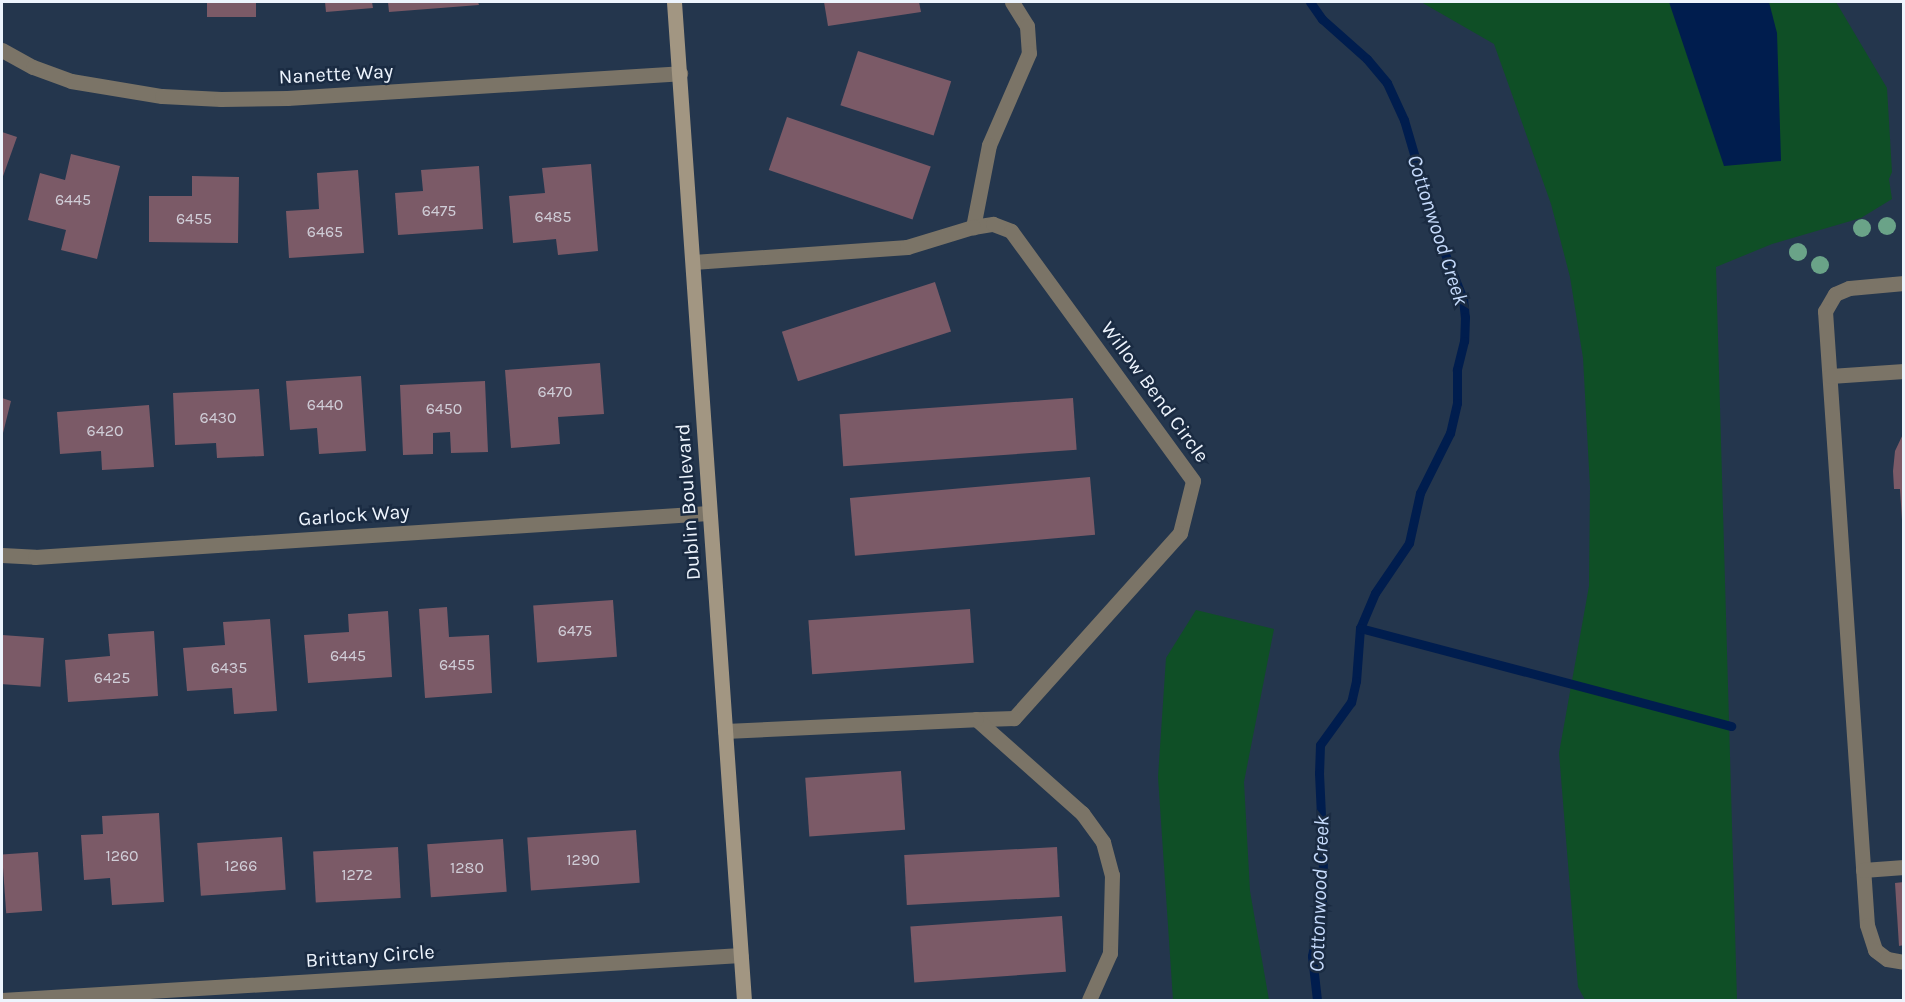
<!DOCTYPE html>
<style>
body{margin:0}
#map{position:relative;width:1905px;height:1002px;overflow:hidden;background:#24364d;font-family:Karla,sans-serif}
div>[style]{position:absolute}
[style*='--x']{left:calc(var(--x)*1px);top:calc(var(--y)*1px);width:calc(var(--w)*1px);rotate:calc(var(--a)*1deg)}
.green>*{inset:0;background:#0f4f26}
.water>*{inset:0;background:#001d4e}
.stream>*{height:9px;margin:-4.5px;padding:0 4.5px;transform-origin:4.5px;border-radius:4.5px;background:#001d4e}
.building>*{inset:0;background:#7b5a67;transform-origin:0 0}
.service>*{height:15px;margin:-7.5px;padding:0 7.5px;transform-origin:7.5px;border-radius:7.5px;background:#7b7467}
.minor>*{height:15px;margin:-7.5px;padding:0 7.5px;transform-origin:7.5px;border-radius:7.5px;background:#7b7467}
.secondary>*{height:15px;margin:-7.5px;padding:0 7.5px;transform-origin:7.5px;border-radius:7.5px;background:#a29682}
.trees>*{width:18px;height:18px;margin:-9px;border-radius:50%;background:#6aa388}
span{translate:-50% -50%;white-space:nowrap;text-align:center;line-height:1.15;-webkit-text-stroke:5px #1a2b42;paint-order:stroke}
.number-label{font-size:16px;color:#d0ced8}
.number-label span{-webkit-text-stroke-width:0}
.street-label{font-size:20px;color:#edf4fd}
.water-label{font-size:21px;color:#c5dafb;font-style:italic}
.frame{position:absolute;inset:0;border:3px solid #edf4fd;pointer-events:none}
</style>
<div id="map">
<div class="green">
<div style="clip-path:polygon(1421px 2px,1836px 2px,1887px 88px,1892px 172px,1889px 179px,1892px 199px,1861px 218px,1772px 244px,1716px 267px,1737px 1000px,1585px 1000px,1578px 987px,1559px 753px,1589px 586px,1590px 487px,1583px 358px,1570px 277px,1551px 204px,1494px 44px)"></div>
<div style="clip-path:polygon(1196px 610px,1274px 629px,1244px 782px,1250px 891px,1269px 1000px,1173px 1000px,1158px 777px,1166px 658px)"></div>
</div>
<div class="water">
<div style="clip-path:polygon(1669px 2px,1769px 2px,1777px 33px,1781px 161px,1724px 166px)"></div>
</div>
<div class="stream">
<div style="--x:1310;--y:2;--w:21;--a:55"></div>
<div style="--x:1322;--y:19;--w:60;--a:41.6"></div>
<div style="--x:1367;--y:59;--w:31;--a:50"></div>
<div style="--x:1387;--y:83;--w:41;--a:65.3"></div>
<div style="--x:1404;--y:120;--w:124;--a:73.6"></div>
<div style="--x:1439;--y:239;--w:65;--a:68.2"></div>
<div style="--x:1463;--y:299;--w:18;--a:84"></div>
<div style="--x:1465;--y:317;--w:24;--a:92"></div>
<div style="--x:1464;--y:341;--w:30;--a:104"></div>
<div style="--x:1457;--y:370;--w:33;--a:90"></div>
<div style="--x:1457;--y:403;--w:31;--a:103"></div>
<div style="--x:1450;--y:433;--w:67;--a:116.6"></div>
<div style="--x:1420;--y:493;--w:51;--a:102.4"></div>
<div style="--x:1409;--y:543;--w:60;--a:124.2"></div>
<div style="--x:1375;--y:593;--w:38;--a:113"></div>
<div style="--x:1360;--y:628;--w:53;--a:94.3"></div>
<div style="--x:1356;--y:681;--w:22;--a:103"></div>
<div style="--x:1351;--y:702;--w:53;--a:125.8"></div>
<div style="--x:1320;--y:745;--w:28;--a:92"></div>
<div style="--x:1319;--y:773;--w:85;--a:87.3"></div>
<div style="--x:1323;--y:858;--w:44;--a:91.3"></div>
<div style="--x:1322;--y:902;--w:55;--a:100.5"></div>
<div style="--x:1312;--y:956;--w:44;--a:83.5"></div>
<div style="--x:1360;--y:628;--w:384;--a:14.8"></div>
</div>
<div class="building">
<div style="left:207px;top:2px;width:49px;height:15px"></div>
<div style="clip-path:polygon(325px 2px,372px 2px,373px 8px,326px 12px)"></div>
<div style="clip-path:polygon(388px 2px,478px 2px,479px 5px,389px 12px)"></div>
<div style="clip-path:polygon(824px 2px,919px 2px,921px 12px,828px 26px)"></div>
<div style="left:858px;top:51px;width:98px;height:57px;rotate:18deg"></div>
<div style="left:787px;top:117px;width:152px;height:56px;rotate:19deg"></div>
<div style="clip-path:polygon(2px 132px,17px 137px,2px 179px)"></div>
<div style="clip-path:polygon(71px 154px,120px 166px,97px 259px,61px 250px,66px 230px,28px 220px,40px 173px,65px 180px)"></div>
<div style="clip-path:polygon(591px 164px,598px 251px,558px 255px,556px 239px,513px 243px,509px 196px,545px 193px,542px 168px)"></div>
<div style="clip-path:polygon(479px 166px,483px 229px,398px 235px,395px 193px,423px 191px,421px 170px)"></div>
<div style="clip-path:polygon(358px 170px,364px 253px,289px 258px,286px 211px,319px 209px,317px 173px)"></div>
<div style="clip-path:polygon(192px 176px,239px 177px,238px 243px,149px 242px,149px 196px,192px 196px)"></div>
<div style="left:935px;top:282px;width:52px;height:161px;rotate:72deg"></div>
<div style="clip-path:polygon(600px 363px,604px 414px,558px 417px,560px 444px,511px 448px,505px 370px)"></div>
<div style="clip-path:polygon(361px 376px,366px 451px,319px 454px,317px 428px,290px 430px,286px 381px)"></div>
<div style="clip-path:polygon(485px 381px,488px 452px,451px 453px,450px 432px,433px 433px,433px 454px,403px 455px,400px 385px)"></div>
<div style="clip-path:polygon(259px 389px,264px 456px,217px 458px,216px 443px,175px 445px,173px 393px)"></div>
<div style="clip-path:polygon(2px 398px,11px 401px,2px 437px)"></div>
<div style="left:1073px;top:398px;width:52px;height:234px;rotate:86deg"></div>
<div style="clip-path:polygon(149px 405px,154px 467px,102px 470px,101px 451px,60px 454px,57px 412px)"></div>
<div style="clip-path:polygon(1904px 432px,1904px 520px,1902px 520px,1900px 489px,1894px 489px,1893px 471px,1895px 451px)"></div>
<div style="left:1090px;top:477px;width:58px;height:241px;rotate:85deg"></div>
<div style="left:613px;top:600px;width:57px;height:80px;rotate:86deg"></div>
<div style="clip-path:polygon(447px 607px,449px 637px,489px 635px,492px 693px,425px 698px,419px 609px)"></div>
<div style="left:970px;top:609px;width:54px;height:162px;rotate:86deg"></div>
<div style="clip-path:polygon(388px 611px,392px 677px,308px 683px,304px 635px,349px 632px,348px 614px)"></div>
<div style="clip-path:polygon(270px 619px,277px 711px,234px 714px,232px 688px,187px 691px,183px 648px,225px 645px,223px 622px)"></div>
<div style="clip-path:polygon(154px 631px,158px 696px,68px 702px,65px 660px,110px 656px,108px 634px)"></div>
<div style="left:2px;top:635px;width:42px;height:49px;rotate:4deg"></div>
<div style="left:901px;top:771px;width:59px;height:96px;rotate:86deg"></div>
<div style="clip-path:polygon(159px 813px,164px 902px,112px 905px,110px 878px,84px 880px,81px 835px,103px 834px,102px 816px)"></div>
<div style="left:636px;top:830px;width:53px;height:109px;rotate:86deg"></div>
<div style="left:282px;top:837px;width:53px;height:85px;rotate:86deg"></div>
<div style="left:503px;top:839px;width:53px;height:76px;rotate:86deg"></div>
<div style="left:398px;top:847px;width:51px;height:85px;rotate:87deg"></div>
<div style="left:1057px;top:847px;width:50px;height:153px;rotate:87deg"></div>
<div style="left:38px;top:852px;width:59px;height:36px;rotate:86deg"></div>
<div style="clip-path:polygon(1904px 882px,1904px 945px,1899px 946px,1895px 883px)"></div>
<div style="left:1062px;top:916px;width:56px;height:152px;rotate:86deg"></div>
</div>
<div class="service">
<div style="--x:1904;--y:283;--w:55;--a:174.8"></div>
<div style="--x:1849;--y:288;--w:15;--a:157"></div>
<div style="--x:1835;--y:294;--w:20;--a:120"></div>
<div style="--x:1825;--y:311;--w:615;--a:86.09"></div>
<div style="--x:1867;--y:925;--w:26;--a:72"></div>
<div style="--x:1875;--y:950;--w:15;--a:37"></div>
<div style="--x:1887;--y:959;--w:17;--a:10"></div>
<div style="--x:1830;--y:376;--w:74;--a:-3.9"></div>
<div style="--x:1863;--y:870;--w:41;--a:-4.2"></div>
</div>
<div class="minor">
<div style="--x:1012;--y:2;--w:28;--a:58"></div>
<div style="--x:1027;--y:26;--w:27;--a:86"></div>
<div style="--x:1029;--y:53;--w:100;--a:113.5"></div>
<div style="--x:989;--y:145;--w:84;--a:101"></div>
<div style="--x:973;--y:227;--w:20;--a:-9"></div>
<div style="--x:993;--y:224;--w:19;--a:21"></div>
<div style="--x:1011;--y:231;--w:309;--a:53.9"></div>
<div style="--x:1193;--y:481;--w:54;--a:104"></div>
<div style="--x:1180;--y:533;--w:249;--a:131.9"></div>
<div style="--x:1014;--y:718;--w:38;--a:178"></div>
<div style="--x:976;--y:719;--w:142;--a:41.6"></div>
<div style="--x:1082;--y:813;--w:36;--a:54"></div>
<div style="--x:1103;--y:842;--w:34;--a:75"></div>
<div style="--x:1112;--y:875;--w:78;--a:91.5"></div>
<div style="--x:1110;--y:953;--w:51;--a:114.1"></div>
<div style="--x:2;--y:50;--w:35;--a:29"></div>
<div style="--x:33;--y:67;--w:40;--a:20.2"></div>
<div style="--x:71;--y:81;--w:92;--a:9.4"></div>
<div style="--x:162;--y:96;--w:59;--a:2.9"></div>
<div style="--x:221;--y:99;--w:66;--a:-0.9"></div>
<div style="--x:287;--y:98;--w:394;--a:-3.6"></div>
<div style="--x:693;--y:262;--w:215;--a:-4"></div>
<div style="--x:907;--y:247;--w:69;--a:-16.9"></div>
<div style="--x:2;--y:555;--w:33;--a:3"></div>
<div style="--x:35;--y:557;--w:675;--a:-3.74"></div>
<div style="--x:725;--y:731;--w:251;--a:-2.7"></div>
<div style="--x:2;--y:1000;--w:740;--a:-3.48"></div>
</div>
<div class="secondary">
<div style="--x:674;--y:2;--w:1000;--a:85.99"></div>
</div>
<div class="trees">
<div style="left:1887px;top:226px"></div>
<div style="left:1862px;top:228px"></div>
<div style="left:1798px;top:252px"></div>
<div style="left:1820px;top:265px"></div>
</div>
<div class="number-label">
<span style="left:73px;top:200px">6445</span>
<span style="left:439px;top:211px">6475</span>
<span style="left:553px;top:217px">6485</span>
<span style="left:194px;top:219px">6455</span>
<span style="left:325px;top:232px">6465</span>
<span style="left:555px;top:392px">6470</span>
<span style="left:325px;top:405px">6440</span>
<span style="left:444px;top:409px">6450</span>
<span style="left:218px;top:418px">6430</span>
<span style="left:105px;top:431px">6420</span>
<span style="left:575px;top:631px">6475</span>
<span style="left:348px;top:656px">6445</span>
<span style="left:457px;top:665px">6455</span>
<span style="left:229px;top:668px">6435</span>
<span style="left:112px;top:678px">6425</span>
<span style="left:122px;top:856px">1260</span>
<span style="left:583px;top:860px">1290</span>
<span style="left:241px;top:866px">1266</span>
<span style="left:467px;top:868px">1280</span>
<span style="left:357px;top:875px">1272</span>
</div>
<div class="street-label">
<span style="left:336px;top:74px;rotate:-3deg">Nanette Way</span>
<span style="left:1155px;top:392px;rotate:54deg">Willow Bend Circle</span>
<span style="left:688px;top:502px;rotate:-94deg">Dublin Boulevard</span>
<span style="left:354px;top:515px;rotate:-4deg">Garlock Way</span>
<span style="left:370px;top:956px;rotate:-4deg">Brittany Circle</span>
</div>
<div class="water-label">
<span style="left:1438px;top:230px;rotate:72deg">Cottonwood Creek</span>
<span style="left:1319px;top:894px;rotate:-88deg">Cottonwood Creek</span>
</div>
<div class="frame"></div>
</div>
